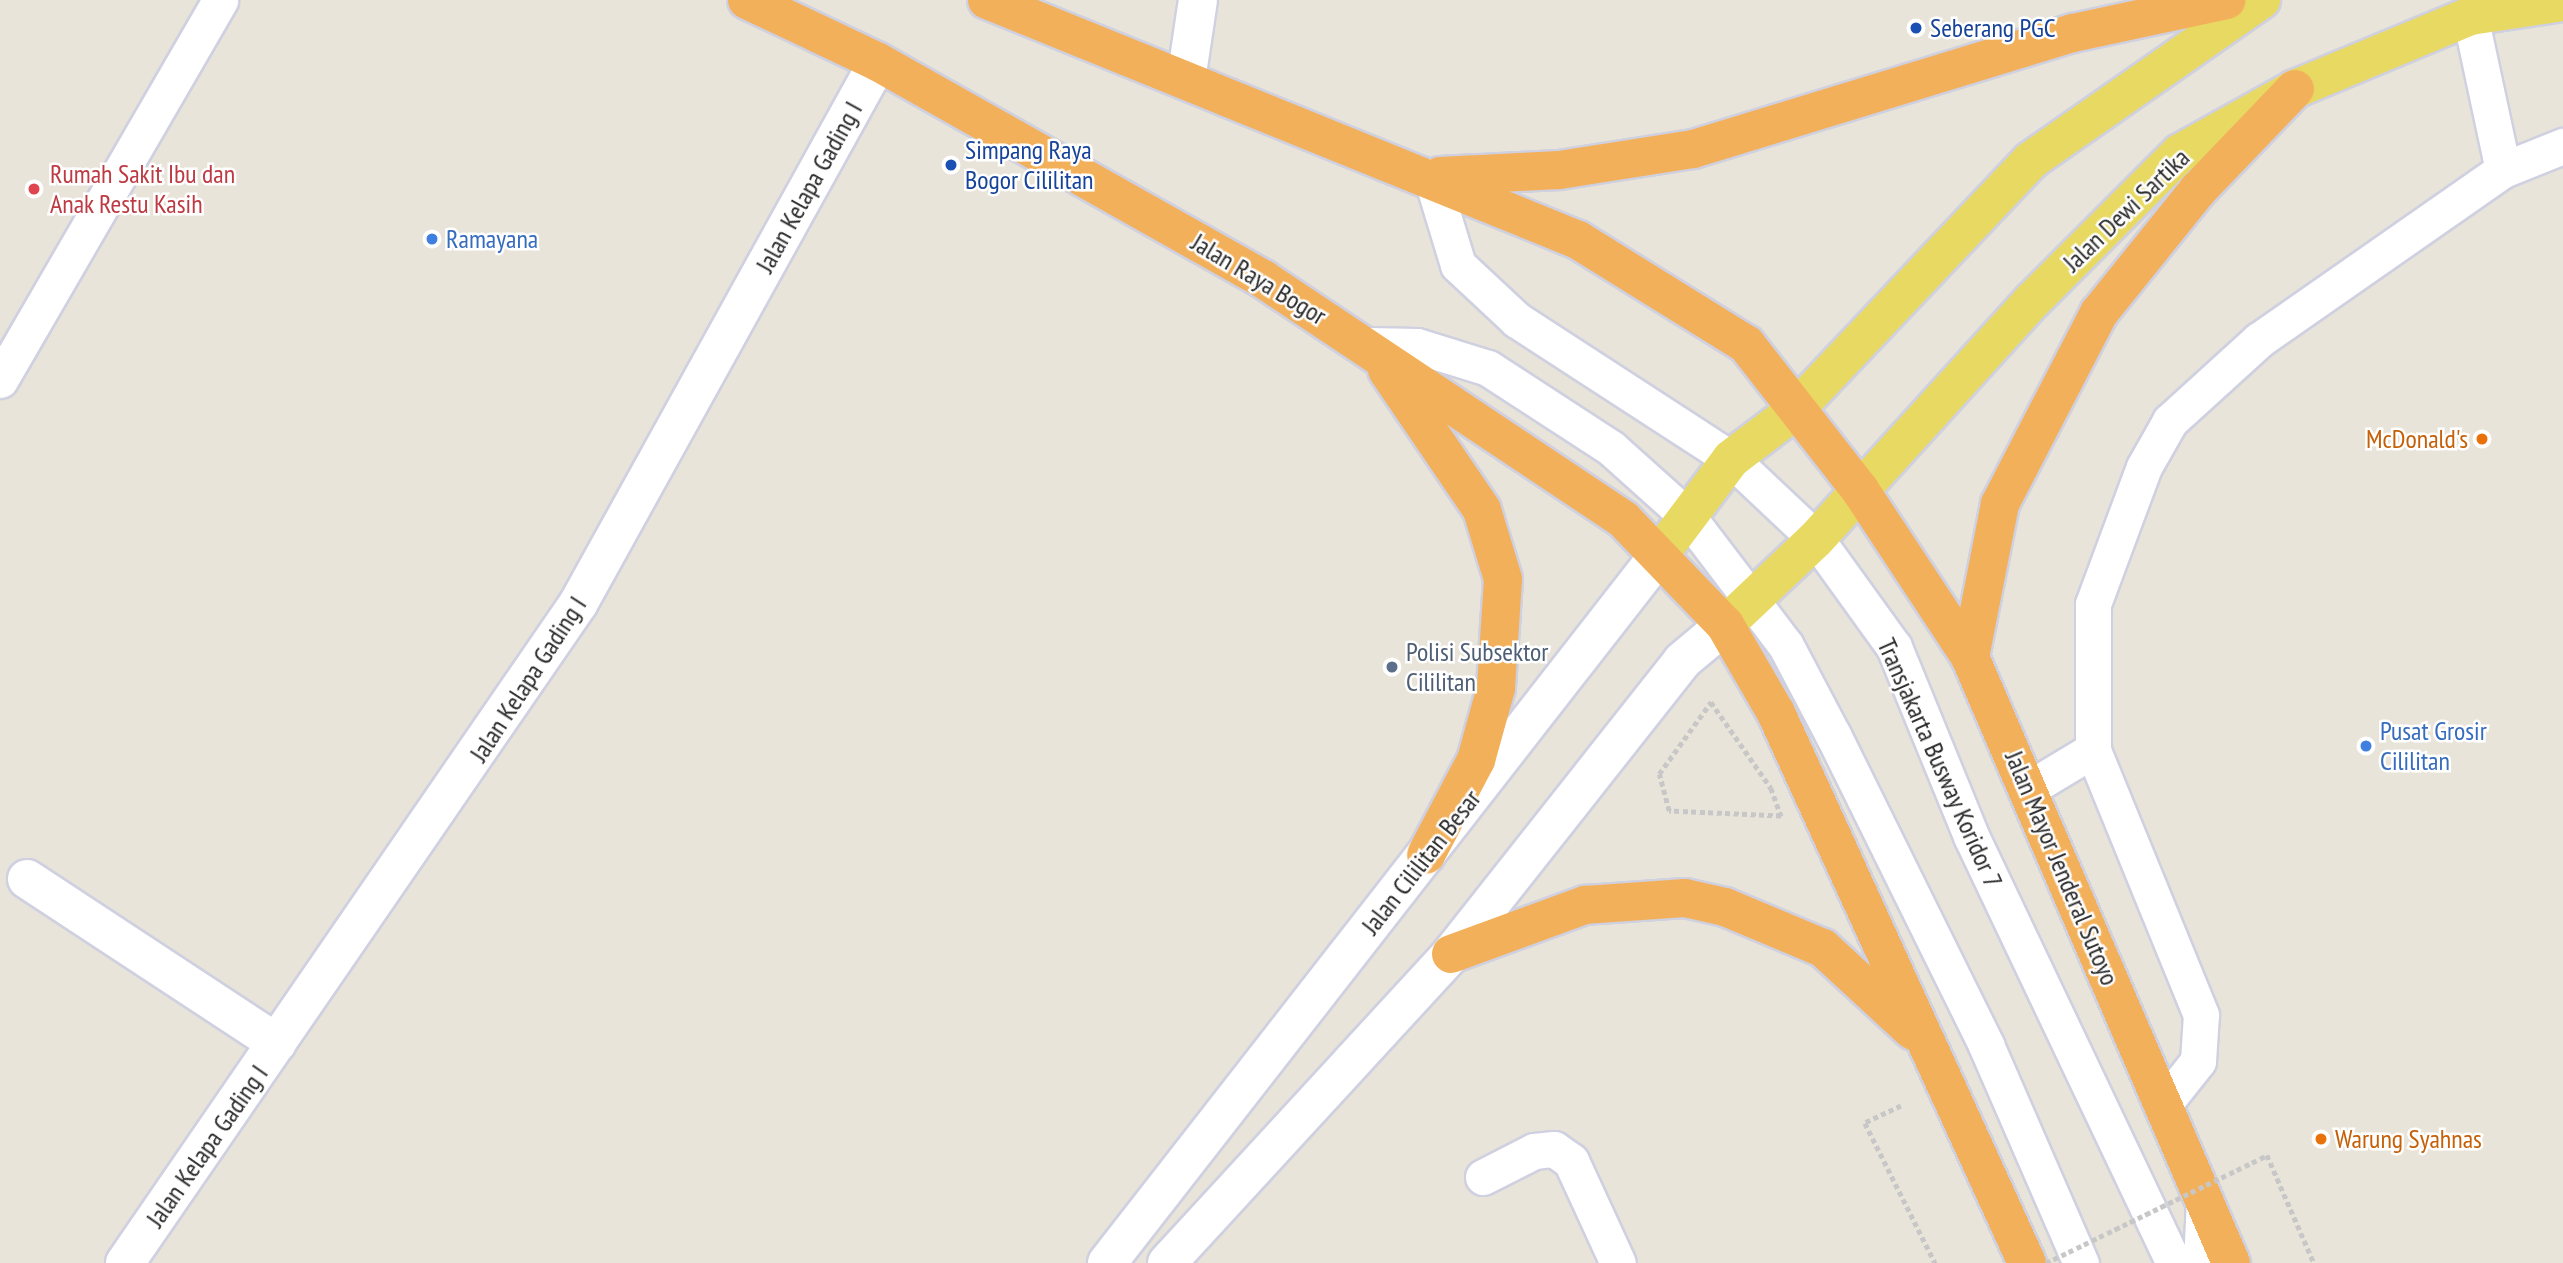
<!DOCTYPE html>
<style>
body{margin:0}
#map{position:relative;width:2563px;height:1263px;overflow:hidden;background:#e9e4d9;font-family:"PT Sans Narrow",sans-serif}
div>[style]{position:absolute}
[style*='--x']{left:calc(var(--x)*1px);top:calc(var(--y)*1px);width:calc(var(--w)*1px);rotate:calc(var(--a)*1deg)}
.path>*{height:4.5px;margin-top:-2.25px;transform-origin:0;background:repeating-linear-gradient(90deg,#c7c7c7 0 5px,transparent 0 8.5px)}
.roads{filter:drop-shadow(2px 0 #cfd0e0) drop-shadow(-2px 0 #cfd0e0) drop-shadow(0 2px #cfd0e0) drop-shadow(0 -2px #cfd0e0)}
.lane>*{height:35px;margin:-17.5px;padding:0 17.5px;transform-origin:17.5px;border-radius:17.5px;background:#fff}
.street>*{height:38px;margin:-19px;padding:0 19px;transform-origin:19px;border-radius:19px;background:#fff}
.secondary>*{height:38px;margin:-19px;padding:0 19px;transform-origin:19px;border-radius:19px;background:#fff}
.primary>*{height:38px;margin:-19px;padding:0 19px;transform-origin:19px;border-radius:19px;background:#e7d961}
.highway>*{height:38px;margin:-19px;padding:0 19px;transform-origin:19px;border-radius:19px;background:#f3b05a}
.path-bridge>*{height:4.5px;margin-top:-2.25px;transform-origin:0;background:repeating-linear-gradient(90deg,#c7c7c7 0 5px,transparent 0 8.5px)}
.dots>*{width:19px;height:19px;translate:-50% -50%;box-sizing:border-box;border:4px solid #fff;border-radius:50%}
span{translate:-50% -50%;white-space:nowrap;text-align:center;line-height:1.15;-webkit-text-stroke:5px #fff;paint-order:stroke}
.transit-label{font-size:26px;color:#164399}
.left{translate:0 -50%;text-align:left}
.health-label{font-size:26px;color:#be3a42}
.street-label{font-size:26px;color:#272727}
.shop-label{font-size:26px;color:#366cbe}
.food-label{font-size:26px;color:#c56008}
.right{translate:-100% -50%;text-align:right}
.service-label{font-size:26px;color:#4e5e75}
</style>
<div id="map">
<div class="path">
<div style="--x:1711;--y:702;--w:105;--a:55.1"></div>
<div style="--x:1771;--y:788;--w:30;--a:70"></div>
<div style="--x:1781;--y:816;--w:112;--a:-177.4"></div>
<div style="--x:1669;--y:811;--w:38;--a:-105"></div>
<div style="--x:1659;--y:774;--w:89;--a:-54.2"></div>
<div style="--x:1901;--y:1106;--w:40;--a:155"></div>
<div style="--x:1865;--y:1123;--w:157;--a:63.4"></div>
<div style="--x:2267;--y:1155;--w:118;--a:66.5"></div>
</div>
<div class="roads">
<div class="lane">
<div style="--x:2470;--y:16;--w:157;--a:77.9"></div>
<div style="--x:1431;--y:176;--w:93;--a:73.1"></div>
<div style="--x:1458;--y:265;--w:81;--a:43"></div>
<div style="--x:1517;--y:320;--w:255;--a:33"></div>
<div style="--x:1731;--y:459;--w:117;--a:43.3"></div>
<div style="--x:1816;--y:539;--w:133;--a:54.2"></div>
<div style="--x:1894;--y:647;--w:204;--a:67.8"></div>
<div style="--x:1971;--y:836;--w:473;--a:64.6"></div>
<div style="--x:1369;--y:345;--w:48;--a:1.2"></div>
<div style="--x:1417;--y:346;--w:74;--a:17.2"></div>
<div style="--x:1488;--y:368;--w:147;--a:33"></div>
<div style="--x:1611;--y:448;--w:103;--a:41.9"></div>
<div style="--x:1688;--y:517;--w:101;--a:52.7"></div>
<div style="--x:1749;--y:597;--w:61;--a:52.9"></div>
<div style="--x:1786;--y:646;--w:101;--a:62.2"></div>
<div style="--x:1833;--y:735;--w:346;--a:63.7"></div>
<div style="--x:1986;--y:1045;--w:238;--a:66.5"></div>
<div style="--x:0;--y:380;--w:439;--a:-59.9"></div>
<div style="--x:2028;--y:789;--w:76;--a:-31"></div>
<div style="--x:2164;--y:1104;--w:55;--a:-51.7"></div>
<div style="--x:2198;--y:1061;--w:46;--a:-86.3"></div>
<div style="--x:2201;--y:1015;--w:286;--a:-112.2"></div>
<div style="--x:2093;--y:750;--w:146;--a:-90"></div>
<div style="--x:2093;--y:604;--w:146;--a:-69.6"></div>
<div style="--x:2144;--y:467;--w:53;--a:-60.5"></div>
<div style="--x:2170;--y:421;--w:120;--a:-42.3"></div>
<div style="--x:2259;--y:340;--w:297;--a:-34.9"></div>
<div style="--x:2503;--y:170;--w:65;--a:-21.8"></div>
<div style="--x:1483;--y:1177;--w:57;--a:-27"></div>
<div style="--x:1534;--y:1151;--w:20;--a:-6"></div>
<div style="--x:1554;--y:1149;--w:21;--a:35"></div>
<div style="--x:1571;--y:1161;--w:112;--a:65.3"></div>
<div style="--x:2201;--y:1263;--w:63;--a:-87.3"></div>
</div>
<div class="street">
<div style="--x:1186;--y:80;--w:81;--a:-81.5"></div>
<div style="--x:27;--y:879;--w:299;--a:33.3"></div>
<div style="--x:125;--y:1263;--w:800;--a:-55.5"></div>
<div style="--x:578;--y:604;--w:619;--a:-61.04"></div>
</div>
<div class="secondary">
<div style="--x:1107;--y:1263;--w:898;--a:-52.06"></div>
<div style="--x:1167;--y:1263;--w:420;--a:-47.4"></div>
<div style="--x:1451;--y:954;--w:373;--a:-51.7"></div>
<div style="--x:1682;--y:661;--w:56;--a:-39.9"></div>
</div>
<div class="primary">
<div style="--x:1659;--y:555;--w:120;--a:-53.1"></div>
<div style="--x:1731;--y:459;--w:78;--a:-37.2"></div>
<div style="--x:1793;--y:412;--w:345;--a:-46.6"></div>
<div style="--x:2030;--y:161;--w:282;--a:-34.9"></div>
<div style="--x:1725;--y:625;--w:125;--a:-43.4"></div>
<div style="--x:1816;--y:539;--w:323;--a:-47.8"></div>
<div style="--x:2033;--y:300;--w:208;--a:-45"></div>
<div style="--x:2180;--y:153;--w:132;--a:-29.1"></div>
<div style="--x:2295;--y:89;--w:190;--a:-22.6"></div>
<div style="--x:2470;--y:16;--w:94;--a:-8.6"></div>
</div>
<div class="highway">
<div style="--x:747;--y:0;--w:145;--a:25.3"></div>
<div style="--x:878;--y:62;--w:442;--a:29.4"></div>
<div style="--x:1263;--y:279;--w:434;--a:33.7"></div>
<div style="--x:1624;--y:520;--w:146;--a:46.1"></div>
<div style="--x:1725;--y:625;--w:102;--a:59.9"></div>
<div style="--x:1776;--y:713;--w:605;--a:65.47"></div>
<div style="--x:987;--y:0;--w:638;--a:22.1"></div>
<div style="--x:1578;--y:240;--w:198;--a:31.8"></div>
<div style="--x:1746;--y:344;--w:185;--a:52"></div>
<div style="--x:1860;--y:490;--w:200;--a:56.6"></div>
<div style="--x:1970;--y:657;--w:660;--a:66.7"></div>
<div style="--x:1440;--y:176;--w:119;--a:-2.9"></div>
<div style="--x:1559;--y:170;--w:136;--a:-8.9"></div>
<div style="--x:1693;--y:149;--w:397;--a:-17"></div>
<div style="--x:2073;--y:33;--w:157;--a:-12.1"></div>
<div style="--x:1387;--y:370;--w:169;--a:55.8"></div>
<div style="--x:1482;--y:510;--w:72;--a:73.1"></div>
<div style="--x:1503;--y:579;--w:109;--a:93.7"></div>
<div style="--x:1496;--y:688;--w:75;--a:105.5"></div>
<div style="--x:1476;--y:760;--w:107;--a:117.8"></div>
<div style="--x:1970;--y:657;--w:156;--a:-78.9"></div>
<div style="--x:2000;--y:504;--w:215;--a:-62.6"></div>
<div style="--x:2099;--y:313;--w:158;--a:-51.2"></div>
<div style="--x:2198;--y:190;--w:140;--a:-46.2"></div>
<div style="--x:1451;--y:954;--w:143;--a:-20.1"></div>
<div style="--x:1585;--y:905;--w:100;--a:-4"></div>
<div style="--x:1685;--y:898;--w:41;--a:12.7"></div>
<div style="--x:1725;--y:907;--w:106;--a:22.7"></div>
<div style="--x:1823;--y:948;--w:122;--a:42.7"></div>
</div>
</div>
<div class="path-bridge">
<div style="--x:2046;--y:1263;--w:246;--a:-26"></div>
</div>
<div class="dots">
<div style="left:1916px;top:28px;background:#1a4fb4"></div>
<div style="left:951px;top:165px;background:#1a4fb4"></div>
<div style="left:34px;top:189px;background:#e0444e"></div>
<div style="left:432px;top:239px;background:#3f7fe0"></div>
<div style="left:2482px;top:439px;background:#e8710a"></div>
<div style="left:1392px;top:667px;background:#5c6f8a"></div>
<div style="left:2366px;top:746px;background:#3f7fe0"></div>
<div style="left:2321px;top:1139px;background:#e8710a"></div>
</div>
<div class="transit-label">
<span class="left" style="left:1930px;top:28px">Seberang PGC</span>
<span class="left" style="left:965px;top:165px">Simpang Raya<br>Bogor Cililitan</span>
</div>
<div class="health-label">
<span class="left" style="left:50px;top:189px">Rumah Sakit Ibu dan<br>Anak Restu Kasih</span>
</div>
<div class="street-label">
<span style="left:809px;top:187px;rotate:-61deg">Jalan Kelapa Gading I</span>
<span style="left:2126px;top:210px;rotate:-44deg">Jalan Dewi Sartika</span>
<span style="left:1259px;top:279px;rotate:31deg">Jalan Raya Bogor</span>
<span style="left:528px;top:679px;rotate:-57deg">Jalan Kelapa Gading I</span>
<span style="left:1940px;top:763px;rotate:66deg">Transjakarta Busway Koridor 7</span>
<span style="left:1421px;top:862px;rotate:-52deg">Jalan Cililitan Besar</span>
<span style="left:2062px;top:868px;rotate:67deg">Jalan Mayor Jenderal Sutoyo</span>
<span style="left:207px;top:1146px;rotate:-55deg">Jalan Kelapa Gading I</span>
</div>
<div class="shop-label">
<span class="left" style="left:446px;top:239px">Ramayana</span>
<span class="left" style="left:2380px;top:746px">Pusat Grosir<br>Cililitan</span>
</div>
<div class="food-label">
<span class="right" style="left:2468px;top:439px">McDonald's</span>
<span class="left" style="left:2335px;top:1139px">Warung Syahnas</span>
</div>
<div class="service-label">
<span class="left" style="left:1406px;top:667px">Polisi Subsektor<br>Cililitan</span>
</div>
</div>
